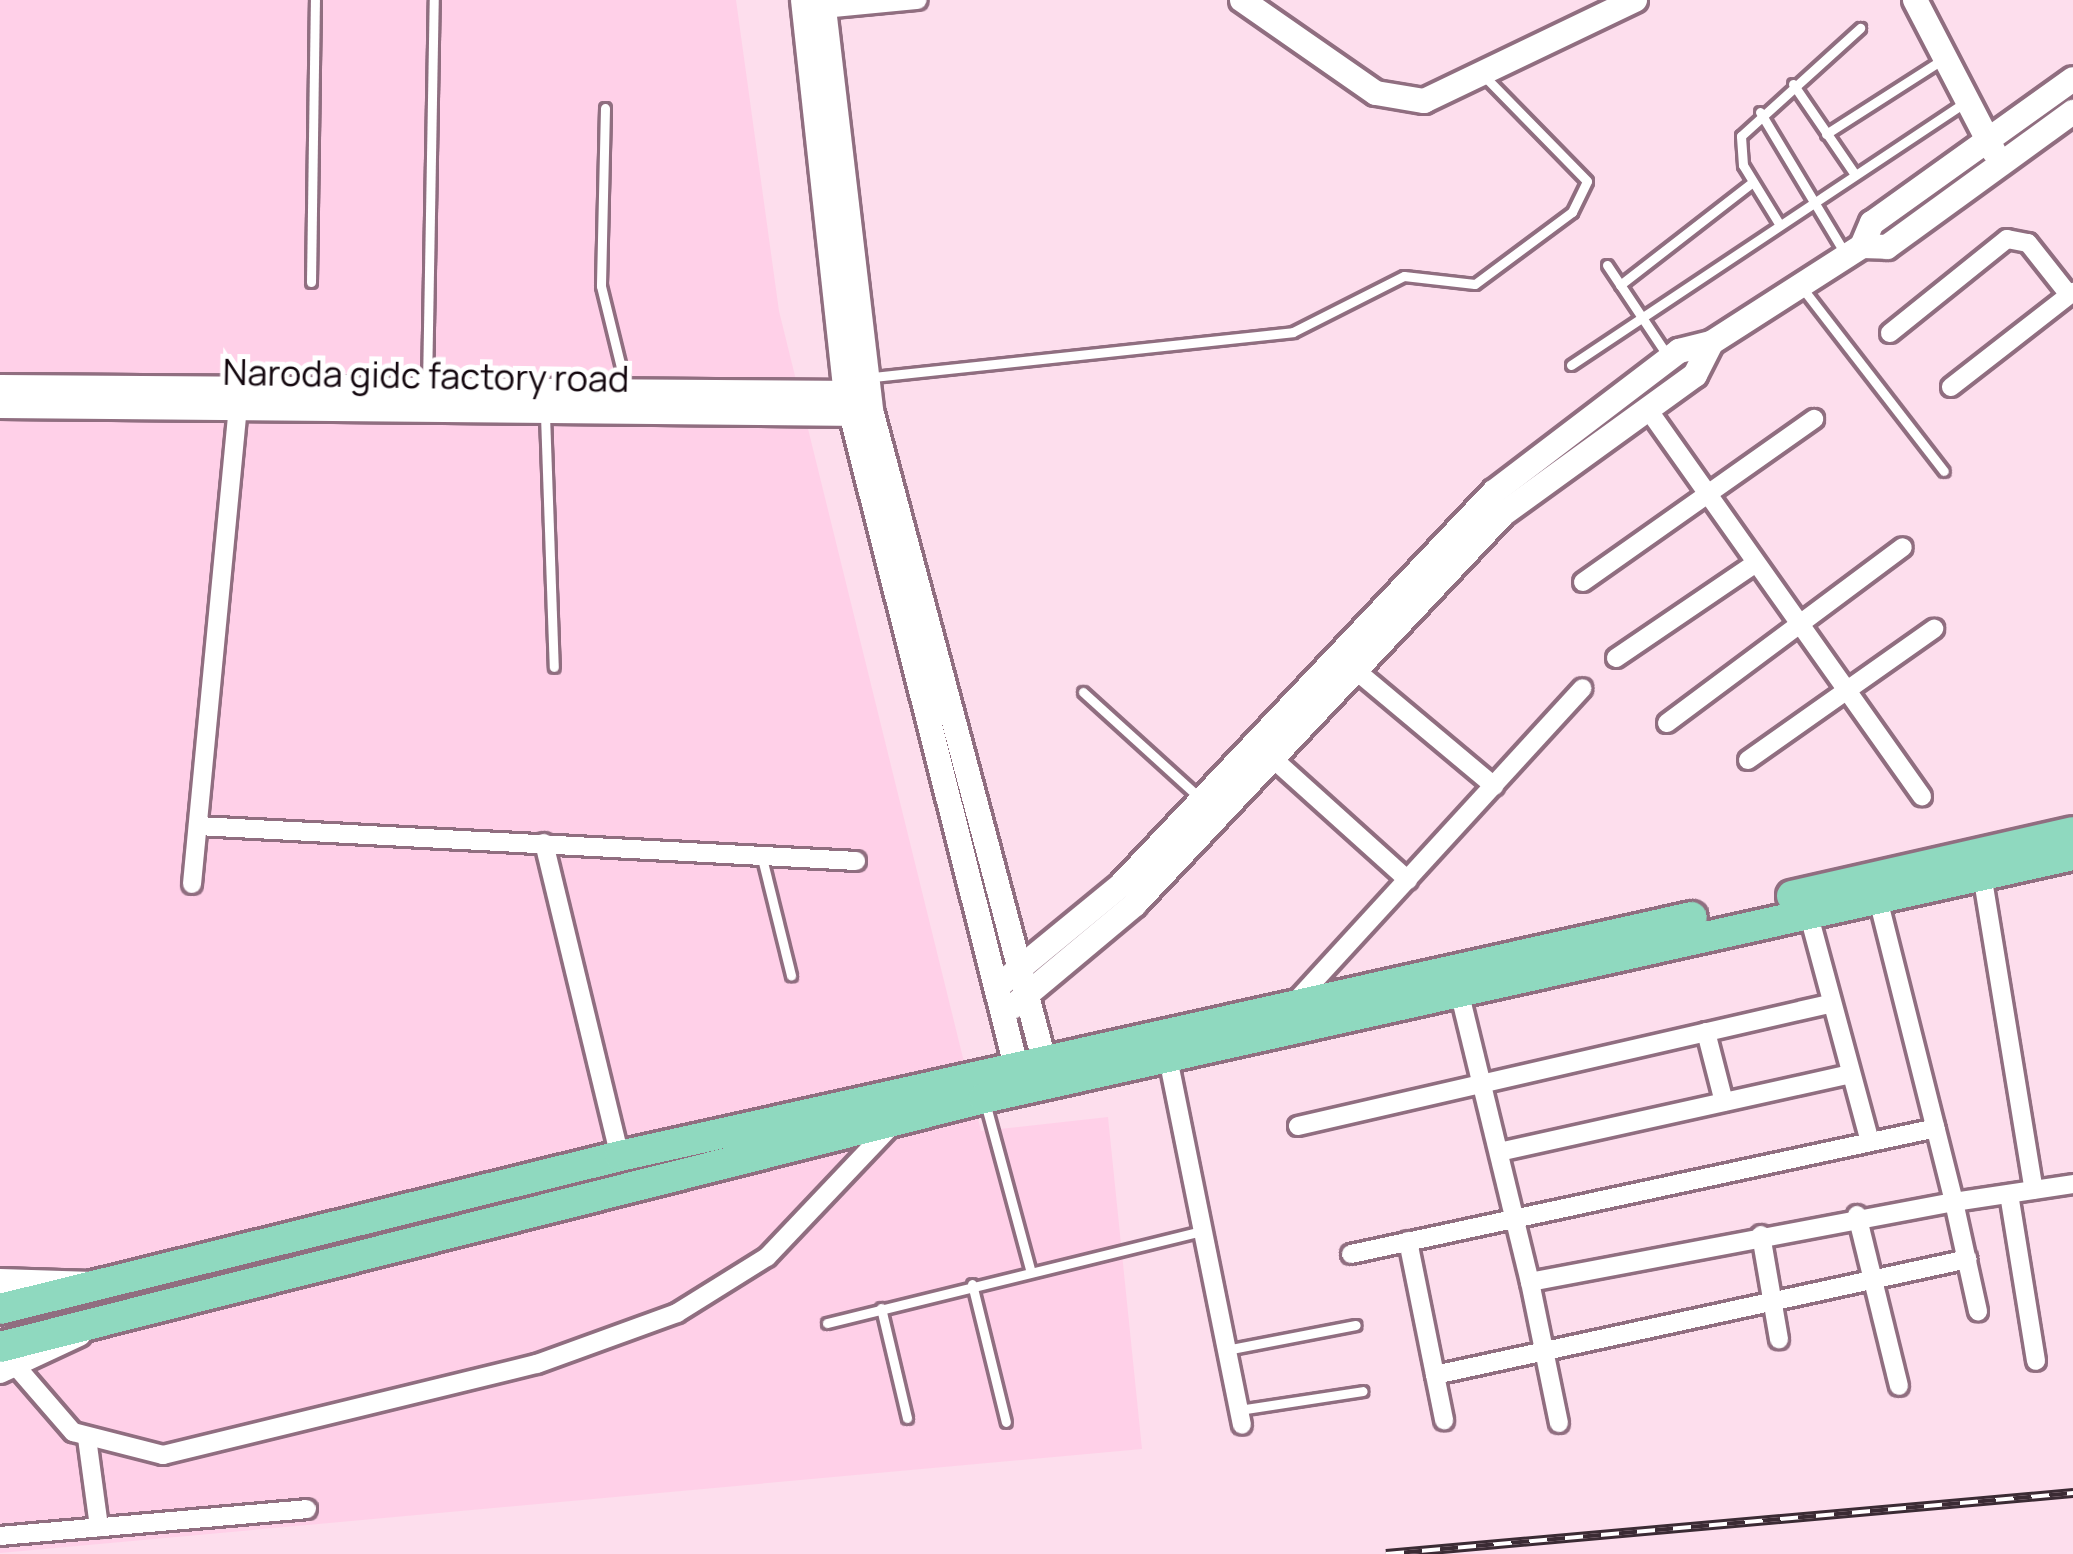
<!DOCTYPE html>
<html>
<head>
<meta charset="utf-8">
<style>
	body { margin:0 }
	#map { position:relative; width:2073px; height:1554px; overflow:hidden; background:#fddeed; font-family:Manrope,sans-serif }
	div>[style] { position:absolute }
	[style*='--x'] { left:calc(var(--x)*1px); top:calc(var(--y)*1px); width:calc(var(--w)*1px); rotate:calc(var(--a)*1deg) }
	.built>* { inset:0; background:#ffd0e8 }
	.roads { filter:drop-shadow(3px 0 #906e80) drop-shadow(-3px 0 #906e80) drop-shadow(0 3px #906e80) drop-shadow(0 -3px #906e80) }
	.service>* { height:9px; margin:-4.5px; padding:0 4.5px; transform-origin:4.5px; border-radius:4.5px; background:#fff }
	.minor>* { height:18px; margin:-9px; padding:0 9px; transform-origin:9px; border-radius:9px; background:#fff }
	.tertiary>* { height:24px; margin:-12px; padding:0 12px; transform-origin:12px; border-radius:12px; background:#fff }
	.primary>* { height:30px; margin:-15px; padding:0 15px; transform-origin:15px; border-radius:15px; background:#8fd9bf }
	.rail>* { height:10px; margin-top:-5px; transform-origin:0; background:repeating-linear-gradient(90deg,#fff 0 18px,#3b2b34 0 36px); box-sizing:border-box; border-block:3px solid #3b2b34 }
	span { translate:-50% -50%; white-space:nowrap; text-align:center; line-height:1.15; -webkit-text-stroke:10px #fff; paint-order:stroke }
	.street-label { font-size:36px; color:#13070e }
</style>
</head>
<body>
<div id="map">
	<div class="built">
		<i style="clip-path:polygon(0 0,736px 0,779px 311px,981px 1131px,1108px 1117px,1142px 1449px,0 1553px)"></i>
	</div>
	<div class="roads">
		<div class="service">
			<i style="--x:1793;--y:84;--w:108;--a:55.6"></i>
			<i style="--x:605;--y:108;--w:178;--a:91.3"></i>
			<i style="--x:601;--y:286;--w:105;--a:76.2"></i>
			<i style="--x:1760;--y:112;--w:167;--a:59"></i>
			<i style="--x:1826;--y:134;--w:141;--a:-32.6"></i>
			<i style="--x:1778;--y:222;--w:67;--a:-121.6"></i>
			<i style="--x:1743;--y:165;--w:29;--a:-94"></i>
			<i style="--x:1741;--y:136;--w:161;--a:-42.2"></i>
			<i style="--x:1607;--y:265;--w:108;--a:56.3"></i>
			<i style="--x:311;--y:282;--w:282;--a:-89.2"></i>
			<i style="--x:1620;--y:285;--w:168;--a:-37.8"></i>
			<i style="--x:1800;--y:285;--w:235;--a:52.3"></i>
			<i style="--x:1571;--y:365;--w:476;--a:-33.7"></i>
			<i style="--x:873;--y:377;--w:422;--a:-6.1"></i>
			<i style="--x:1293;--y:332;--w:124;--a:-26.8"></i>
			<i style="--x:1404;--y:276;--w:71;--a:6.4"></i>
			<i style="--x:1475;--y:284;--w:121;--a:-36.6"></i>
			<i style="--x:1572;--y:212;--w:34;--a:-64"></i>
			<i style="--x:1587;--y:181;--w:144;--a:-134.4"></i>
			<i style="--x:427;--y:386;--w:386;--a:-89"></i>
			<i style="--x:545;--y:415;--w:252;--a:88"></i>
			<i style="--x:1083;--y:692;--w:159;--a:42.2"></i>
			<i style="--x:762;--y:858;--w:121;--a:76.1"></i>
			<i style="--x:986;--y:1106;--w:169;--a:74.9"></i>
			<i style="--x:972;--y:1284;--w:142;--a:76.2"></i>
			<i style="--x:881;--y:1308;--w:113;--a:76.7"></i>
			<i style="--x:827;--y:1323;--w:386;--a:-13.8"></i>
			<i style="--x:1226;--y:1350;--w:132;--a:-10.9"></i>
			<i style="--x:1239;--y:1410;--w:125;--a:-8.7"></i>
		</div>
		<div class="minor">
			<i style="--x:824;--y:9;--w:94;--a:-5.5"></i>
			<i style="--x:1890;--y:333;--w:150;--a:-38.8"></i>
			<i style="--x:2007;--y:239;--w:21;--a:11"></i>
			<i style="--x:2028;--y:243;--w:66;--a:51.7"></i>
			<i style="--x:1951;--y:387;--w:155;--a:-37.9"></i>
			<i style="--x:1647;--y:408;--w:476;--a:54.7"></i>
			<i style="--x:1583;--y:582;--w:283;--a:-35.2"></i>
			<i style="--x:1616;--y:658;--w:166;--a:-34.2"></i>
			<i style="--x:1353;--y:668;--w:184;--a:39.9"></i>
			<i style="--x:1667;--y:723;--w:294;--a:-36.7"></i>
			<i style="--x:1269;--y:755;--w:187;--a:42"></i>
			<i style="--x:1748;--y:760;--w:228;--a:-35.2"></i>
			<i style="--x:198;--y:826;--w:659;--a:3.04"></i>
			<i style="--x:544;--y:843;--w:322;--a:76.4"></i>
			<i style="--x:1982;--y:874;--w:320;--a:80.7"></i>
			<i style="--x:192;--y:884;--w:477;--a:-84.5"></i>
			<i style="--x:1878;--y:899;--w:312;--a:75.9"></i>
			<i style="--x:1954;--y:1202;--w:120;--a:-8.6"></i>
			<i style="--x:1808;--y:912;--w:237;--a:74.9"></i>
			<i style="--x:1460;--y:995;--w:295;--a:76.3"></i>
			<i style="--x:1530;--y:1282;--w:431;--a:-10.7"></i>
			<i style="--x:1954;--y:1202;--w:112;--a:77.6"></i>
			<i style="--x:1294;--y:1003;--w:427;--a:-47.5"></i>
			<i style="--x:1706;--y:1032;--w:72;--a:75.6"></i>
			<i style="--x:1168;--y:1058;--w:374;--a:78.6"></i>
			<i style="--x:1298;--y:1126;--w:545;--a:-12.94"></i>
			<i style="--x:1499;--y:1152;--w:354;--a:-12.5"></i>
			<i style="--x:2009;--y:1194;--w:169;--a:80.8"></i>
			<i style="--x:1857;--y:1215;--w:176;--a:76.2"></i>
			<i style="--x:1761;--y:1235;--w:106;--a:80.2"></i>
			<i style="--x:1408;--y:1241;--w:183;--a:78.6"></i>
			<i style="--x:1351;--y:1254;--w:598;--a:-12.15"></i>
			<i style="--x:1530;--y:1282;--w:144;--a:78.4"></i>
			<i style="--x:15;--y:1365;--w:89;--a:49.1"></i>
			<i style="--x:73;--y:1432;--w:93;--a:14.3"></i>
			<i style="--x:163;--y:1455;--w:385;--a:-13.7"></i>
			<i style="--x:537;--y:1364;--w:149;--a:-20"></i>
			<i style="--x:677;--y:1313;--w:106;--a:-31.9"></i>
			<i style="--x:767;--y:1257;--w:185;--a:-46.5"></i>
			<i style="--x:1435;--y:1375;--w:545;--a:-12.28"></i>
			<i style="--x:87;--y:1438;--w:90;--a:82.3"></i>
			<i style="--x:0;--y:1536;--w:308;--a:-5"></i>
		</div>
		<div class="tertiary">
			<i style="--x:803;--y:0;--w:395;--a:83.8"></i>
			<i style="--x:846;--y:393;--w:711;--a:75.83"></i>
			<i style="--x:823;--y:0;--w:417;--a:83.3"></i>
			<i style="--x:872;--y:414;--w:684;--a:75.09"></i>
			<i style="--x:1242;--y:0;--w:163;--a:34.8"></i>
			<i style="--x:1376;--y:93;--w:49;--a:9.5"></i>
			<i style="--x:1424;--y:101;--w:234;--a:-25.6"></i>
			<i style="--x:1915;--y:0;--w:171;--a:62.5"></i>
			<i style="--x:1862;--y:246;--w:25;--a:-67"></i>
			<i style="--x:1872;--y:223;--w:247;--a:-35.6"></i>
			<i style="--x:0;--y:387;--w:862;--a:0.4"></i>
			<i style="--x:0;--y:406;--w:864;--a:0.53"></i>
			<i style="--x:997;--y:987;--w:161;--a:-39.4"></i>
			<i style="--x:1121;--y:885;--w:542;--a:-46.5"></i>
			<i style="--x:1494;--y:492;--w:233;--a:-37.3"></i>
			<i style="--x:1679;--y:351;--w:33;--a:-14"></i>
			<i style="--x:1711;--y:343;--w:179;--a:-32.7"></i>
			<i style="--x:1862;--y:246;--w:25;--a:2"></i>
			<i style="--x:1887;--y:247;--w:230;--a:-36"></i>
			<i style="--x:1012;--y:1007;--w:160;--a:-39.9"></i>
			<i style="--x:1135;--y:904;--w:536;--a:-46.66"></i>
			<i style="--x:1503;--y:514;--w:237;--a:-35.9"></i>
			<i style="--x:1695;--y:375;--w:36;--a:-63"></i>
			<i style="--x:0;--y:1281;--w:93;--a:1.8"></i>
			<i style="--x:0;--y:1371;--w:87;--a:-25.1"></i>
		</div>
		<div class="primary">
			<i style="--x:1792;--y:896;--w:288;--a:-12.8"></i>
			<i style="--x:0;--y:1309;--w:639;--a:-13.86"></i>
			<i style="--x:620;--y:1156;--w:1098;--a:-12.57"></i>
			<i style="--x:0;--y:1347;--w:1015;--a:-14.2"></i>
			<i style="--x:984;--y:1098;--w:1116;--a:-12.58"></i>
		</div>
	</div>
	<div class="rail">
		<i style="--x:1386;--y:1554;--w:690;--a:-5.07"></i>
	</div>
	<div class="street-label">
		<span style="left:426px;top:375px;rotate:1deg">Naroda gidc factory road</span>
	</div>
</div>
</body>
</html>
